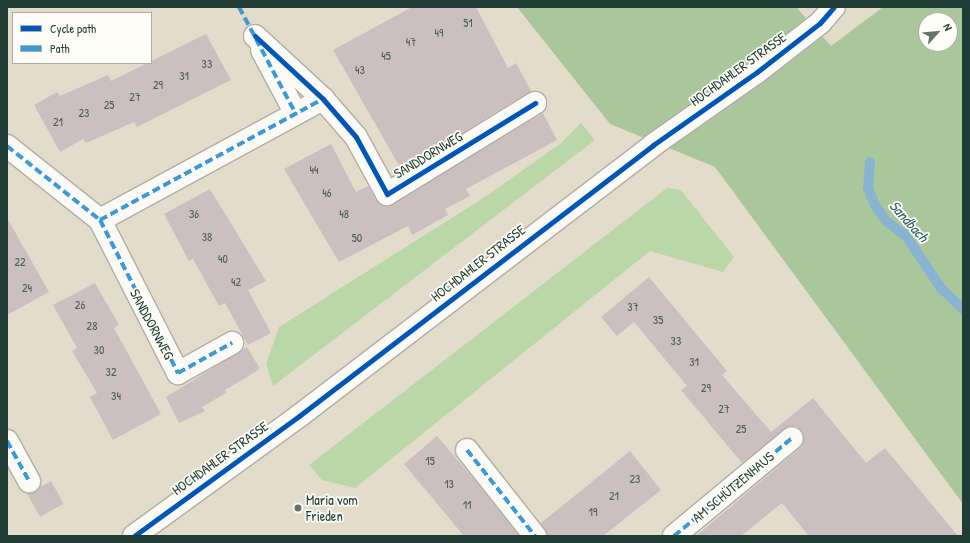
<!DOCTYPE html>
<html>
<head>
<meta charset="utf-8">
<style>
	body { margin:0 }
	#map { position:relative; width:970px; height:543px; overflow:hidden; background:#e4dcca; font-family:"Patrick Hand",sans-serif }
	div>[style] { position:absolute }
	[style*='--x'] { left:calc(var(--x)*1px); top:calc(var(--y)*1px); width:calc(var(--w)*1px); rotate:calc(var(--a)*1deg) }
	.green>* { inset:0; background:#bad8a7 }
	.forest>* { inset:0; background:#aac79c }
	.stream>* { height:10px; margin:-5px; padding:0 5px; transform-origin:5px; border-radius:5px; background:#88b4d1 }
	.building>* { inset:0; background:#ccbfc0; transform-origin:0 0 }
	.roads { filter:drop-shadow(1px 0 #b0aea2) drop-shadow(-1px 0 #b0aea2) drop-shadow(0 1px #b0aea2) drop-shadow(0 -1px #b0aea2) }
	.minor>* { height:22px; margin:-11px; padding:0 11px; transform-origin:11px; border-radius:11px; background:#fbfaf7 }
	.tertiary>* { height:22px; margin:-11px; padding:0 11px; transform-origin:11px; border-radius:11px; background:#fbfaf7 }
	.quiet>* { height:4px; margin-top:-2px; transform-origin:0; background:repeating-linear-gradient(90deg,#3a99d8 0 8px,transparent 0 12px) }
	.cycleway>* { height:5px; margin:-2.5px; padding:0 2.5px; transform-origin:2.5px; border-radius:2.5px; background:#0057b8 }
	.dots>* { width:11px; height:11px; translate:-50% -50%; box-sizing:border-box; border:2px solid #fdfcf7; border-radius:50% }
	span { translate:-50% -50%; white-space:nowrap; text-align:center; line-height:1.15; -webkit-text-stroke:3.5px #fdfcf7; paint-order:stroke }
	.number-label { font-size:12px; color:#4a5e57 }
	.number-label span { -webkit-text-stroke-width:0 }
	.street-label { font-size:14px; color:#1f3d34 }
	.poi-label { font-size:14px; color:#1f3d34 }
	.left { translate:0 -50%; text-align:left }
	.water-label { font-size:15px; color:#36616c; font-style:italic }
	.frame { position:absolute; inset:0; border:8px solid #1f3d34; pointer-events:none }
	.legend { position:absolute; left:12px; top:12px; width:140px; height:52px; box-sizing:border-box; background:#fdfcf7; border:1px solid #a4b0a9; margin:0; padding:5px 7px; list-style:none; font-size:12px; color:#1f3d34 }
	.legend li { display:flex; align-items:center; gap:8px; height:20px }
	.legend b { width:20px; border:1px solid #a4b0a9 }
	.north { position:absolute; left:918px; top:12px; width:40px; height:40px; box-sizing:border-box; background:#fdfcf7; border:1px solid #a4b0a9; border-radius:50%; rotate:63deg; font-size:11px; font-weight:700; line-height:16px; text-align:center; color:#1f3d34 }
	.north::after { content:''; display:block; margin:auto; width:14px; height:18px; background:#647568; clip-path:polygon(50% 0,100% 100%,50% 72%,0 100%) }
</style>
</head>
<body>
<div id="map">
	<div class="green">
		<i style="clip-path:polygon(581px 123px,595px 140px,273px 386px,266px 364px,279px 327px,488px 195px,561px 143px)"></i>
		<i style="clip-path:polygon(667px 188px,681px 190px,734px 257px,723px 272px,650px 251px,355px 488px,322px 480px,309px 465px)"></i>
	</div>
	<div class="forest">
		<i style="clip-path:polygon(evenodd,517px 7px,796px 7px,831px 46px,883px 7px,963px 7px,963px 504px,715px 167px,610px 124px,517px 7px,926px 20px,950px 20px,950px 44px,926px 44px,926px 20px)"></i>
	</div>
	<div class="stream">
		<i style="--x:870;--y:162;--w:26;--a:94"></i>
		<i style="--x:868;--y:188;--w:18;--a:68"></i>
		<i style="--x:875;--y:205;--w:19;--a:55"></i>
		<i style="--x:886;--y:221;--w:25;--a:37"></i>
		<i style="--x:906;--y:236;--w:63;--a:56.1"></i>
		<i style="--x:941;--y:288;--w:30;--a:44"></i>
	</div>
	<div class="building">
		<i style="clip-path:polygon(412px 7px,476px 7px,508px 68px,516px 63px,531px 91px,392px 176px,401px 169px,333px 50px)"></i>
		<i style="clip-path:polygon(206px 34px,231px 80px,137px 127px,134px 122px,86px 143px,83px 139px,60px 152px,34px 105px,57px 92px,60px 96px,108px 75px,111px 81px)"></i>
		<i style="clip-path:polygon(543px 113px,557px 140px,466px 189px,470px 196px,445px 209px,448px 215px,412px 235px,408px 226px,339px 262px,284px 169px,331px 144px,356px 192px,368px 186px,376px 200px,388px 206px)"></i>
		<i style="clip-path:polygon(210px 189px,266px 281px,248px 290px,271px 333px,248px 345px,225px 303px,219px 306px,193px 259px,189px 261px,164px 214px)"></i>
		<i style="clip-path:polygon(7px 218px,49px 292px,7px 315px)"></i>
		<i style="clip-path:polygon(649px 277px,727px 371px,722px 375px,771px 432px,813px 398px,866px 463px,885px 448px,958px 536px,809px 536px,782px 503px,741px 536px,696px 536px,800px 448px,804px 436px,797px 426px,790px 426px,742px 463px,681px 390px,687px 386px,634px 322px,617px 336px,601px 317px)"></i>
		<i style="clip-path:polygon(95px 283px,119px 325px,114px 328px,161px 414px,113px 440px,90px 397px,97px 393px,72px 351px,77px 348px,53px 305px)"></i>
		<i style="clip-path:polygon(247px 347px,260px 369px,225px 390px,226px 393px,202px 407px,205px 411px,179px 423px,166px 397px)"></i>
		<i style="clip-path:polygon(437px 436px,478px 484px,519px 536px,464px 536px,404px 464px)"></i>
		<i style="clip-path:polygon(630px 451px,661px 490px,603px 536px,547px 536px,541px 523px)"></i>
		<i style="left:51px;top:481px;width:26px;height:27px;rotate:61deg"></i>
	</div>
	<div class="roads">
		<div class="minor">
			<i style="--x:255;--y:36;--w:93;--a:42.8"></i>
			<i style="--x:323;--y:99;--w:50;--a:49"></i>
			<i style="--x:356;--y:137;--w:65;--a:61.5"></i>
			<i style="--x:387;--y:194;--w:174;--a:-31.6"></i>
			<i style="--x:262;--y:50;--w:72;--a:62"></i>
			<i style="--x:7;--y:146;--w:119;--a:38.5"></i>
			<i style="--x:100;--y:220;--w:172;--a:63"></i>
			<i style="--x:178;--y:373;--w:62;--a:-29.1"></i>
			<i style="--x:100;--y:220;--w:254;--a:-28.5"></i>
			<i style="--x:7;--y:441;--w:46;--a:61.2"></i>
			<i style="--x:467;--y:450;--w:110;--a:51.7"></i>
			<i style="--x:674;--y:536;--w:153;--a:-39.7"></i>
		</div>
		<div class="tertiary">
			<i style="--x:134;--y:536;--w:204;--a:-36"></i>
			<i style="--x:299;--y:416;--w:446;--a:-37.4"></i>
			<i style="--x:653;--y:145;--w:127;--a:-35.1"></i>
			<i style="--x:757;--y:72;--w:80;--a:-37.9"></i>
			<i style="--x:820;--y:23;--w:21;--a:-49"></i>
		</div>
	</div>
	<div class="quiet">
		<i style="--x:239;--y:7;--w:121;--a:62"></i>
		<i style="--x:7;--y:146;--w:119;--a:38.5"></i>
		<i style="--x:100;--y:220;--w:172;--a:63"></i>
		<i style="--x:178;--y:373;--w:62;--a:-29.1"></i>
		<i style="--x:100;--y:220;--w:254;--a:-28.5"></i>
		<i style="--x:7;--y:441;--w:46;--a:61.2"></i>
		<i style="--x:467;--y:450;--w:110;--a:51.7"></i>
		<i style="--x:674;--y:536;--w:153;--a:-39.7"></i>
	</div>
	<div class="cycleway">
		<i style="--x:255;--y:36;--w:93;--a:42.8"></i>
		<i style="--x:323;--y:99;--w:50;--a:49"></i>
		<i style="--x:356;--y:137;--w:65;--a:61.5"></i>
		<i style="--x:387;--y:194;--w:174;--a:-31.6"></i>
		<i style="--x:134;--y:536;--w:204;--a:-36"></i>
		<i style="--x:299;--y:416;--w:446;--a:-37.4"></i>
		<i style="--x:653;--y:145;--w:127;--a:-35.1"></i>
		<i style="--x:757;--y:72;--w:80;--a:-37.9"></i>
		<i style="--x:820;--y:23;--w:21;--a:-49"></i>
	</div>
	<div class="dots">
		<i style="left:298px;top:508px;background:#647568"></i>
	</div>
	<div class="number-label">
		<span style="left:468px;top:23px">51</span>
		<span style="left:439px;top:33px">49</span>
		<span style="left:411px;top:42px">47</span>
		<span style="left:386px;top:56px">45</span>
		<span style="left:207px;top:64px">33</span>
		<span style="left:360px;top:70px">43</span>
		<span style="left:184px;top:76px">31</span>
		<span style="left:158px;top:85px">29</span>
		<span style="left:135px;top:97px">27</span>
		<span style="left:109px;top:105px">25</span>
		<span style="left:84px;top:113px">23</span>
		<span style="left:58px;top:122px">21</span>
		<span style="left:314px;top:170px">44</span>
		<span style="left:327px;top:193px">46</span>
		<span style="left:194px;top:214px">36</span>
		<span style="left:344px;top:214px">48</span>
		<span style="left:207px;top:237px">38</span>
		<span style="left:357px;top:238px">50</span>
		<span style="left:223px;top:259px">40</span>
		<span style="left:20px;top:262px">22</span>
		<span style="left:236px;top:282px">42</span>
		<span style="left:27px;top:288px">24</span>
		<span style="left:80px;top:305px">26</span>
		<span style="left:633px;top:307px">37</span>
		<span style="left:658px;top:320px">35</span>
		<span style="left:92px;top:326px">28</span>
		<span style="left:676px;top:341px">33</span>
		<span style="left:99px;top:350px">30</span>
		<span style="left:694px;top:362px">31</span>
		<span style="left:111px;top:372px">32</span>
		<span style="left:706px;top:388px">29</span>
		<span style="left:116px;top:396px">34</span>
		<span style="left:724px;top:409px">27</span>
		<span style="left:741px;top:429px">25</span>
		<span style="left:430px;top:461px">15</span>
		<span style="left:635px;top:479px">23</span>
		<span style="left:449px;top:484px">13</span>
		<span style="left:614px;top:496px">21</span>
		<span style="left:467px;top:505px">11</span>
		<span style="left:593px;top:512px">19</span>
	</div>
	<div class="street-label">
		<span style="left:738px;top:69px;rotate:-36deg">HOCHDAHLER STRASSE</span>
		<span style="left:428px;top:155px;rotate:-31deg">SANDDORNWEG</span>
		<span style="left:478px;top:263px;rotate:-38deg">HOCHDAHLER STRASSE</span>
		<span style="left:152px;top:324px;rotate:62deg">SANDDORNWEG</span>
		<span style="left:220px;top:458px;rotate:-36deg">HOCHDAHLER STRASSE</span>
		<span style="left:733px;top:487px;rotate:-40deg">AM SCHÜTZENHAUS</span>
	</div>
	<div class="poi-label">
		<span class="left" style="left:306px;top:508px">Maria vom<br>Frieden</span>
	</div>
	<div class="water-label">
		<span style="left:909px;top:221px;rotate:48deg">Sandbach</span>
	</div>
	<div class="frame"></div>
	<ul class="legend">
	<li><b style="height:5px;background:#0057b8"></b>Cycle path</li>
	<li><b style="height:5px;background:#3a99d8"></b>Path</li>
	</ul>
	<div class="north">N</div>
</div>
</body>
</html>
